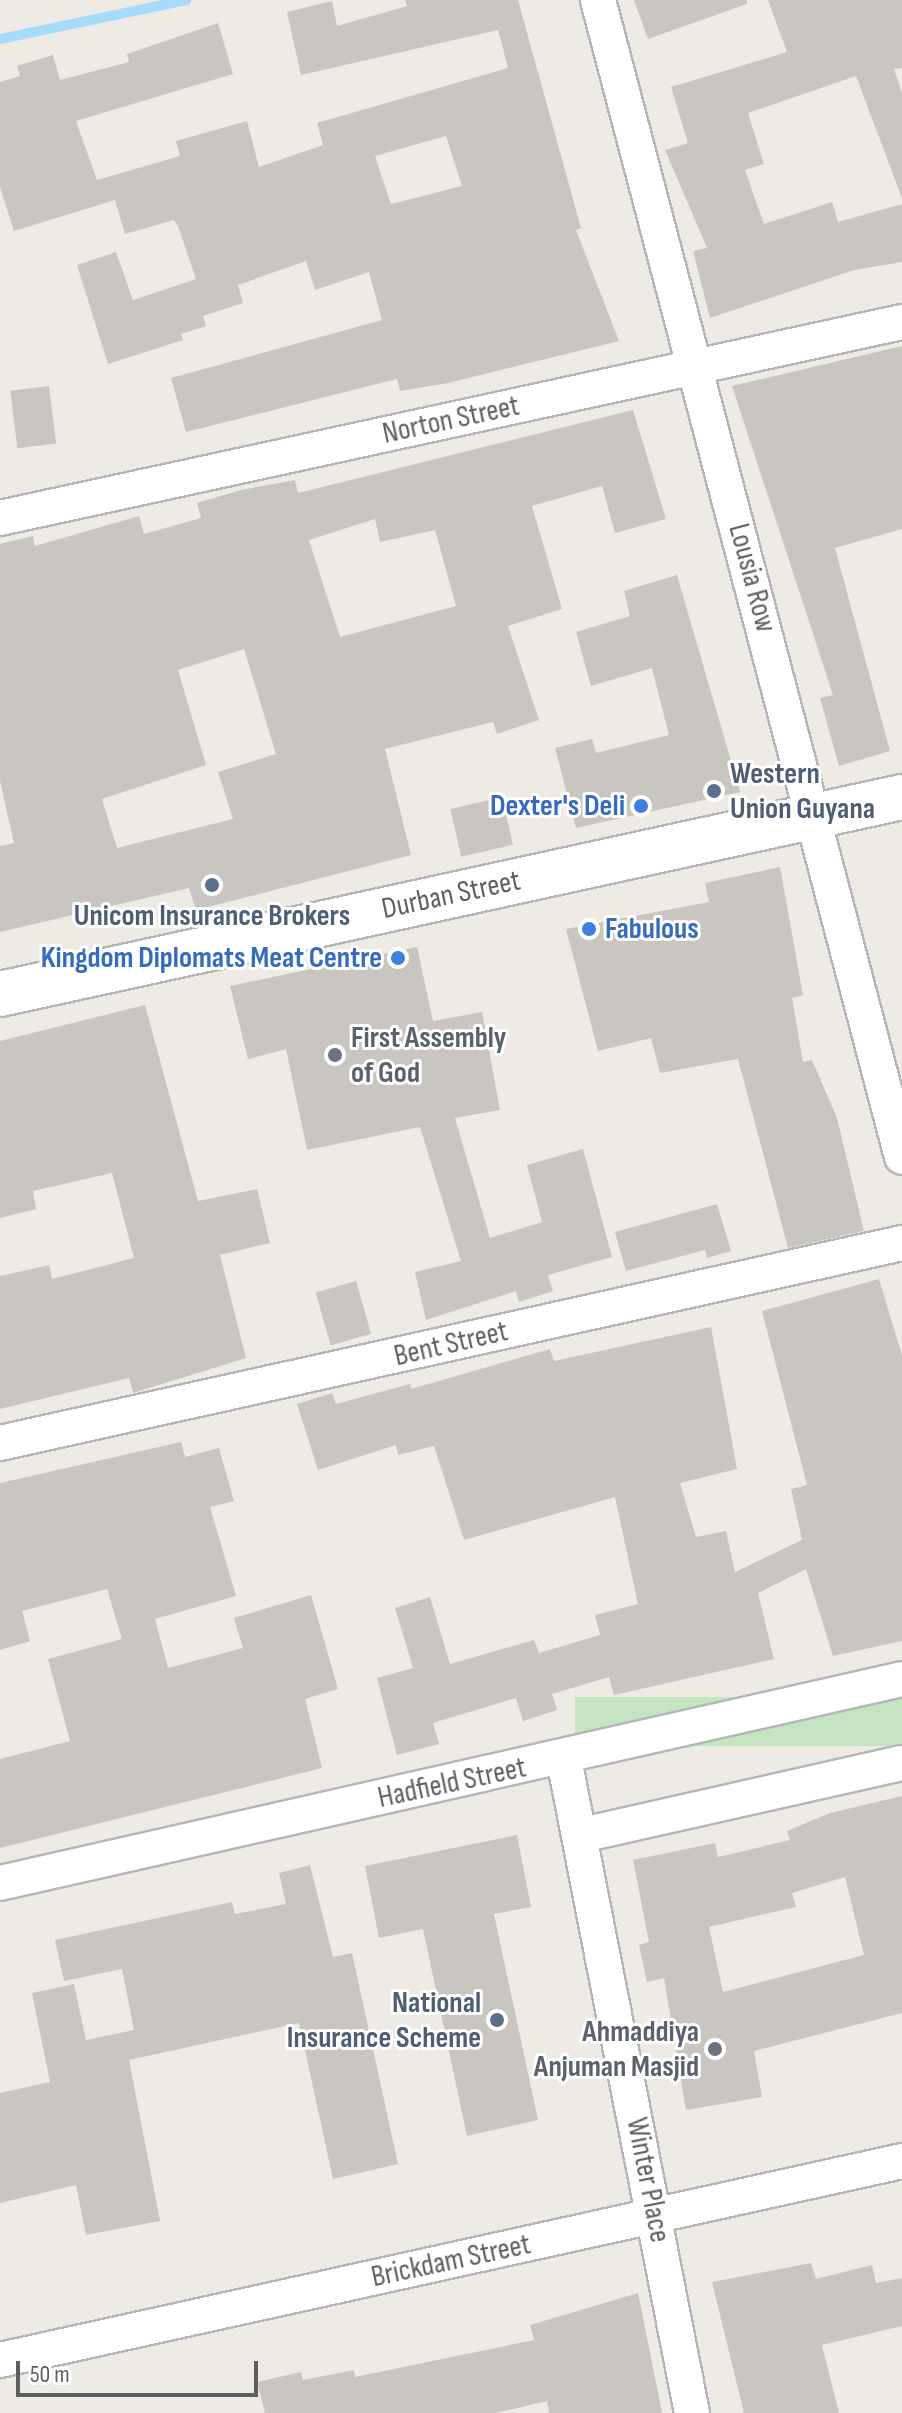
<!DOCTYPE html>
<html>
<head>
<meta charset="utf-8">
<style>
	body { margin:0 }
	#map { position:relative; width:902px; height:2413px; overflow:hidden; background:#eeebe4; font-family:"Sofia Sans Condensed",sans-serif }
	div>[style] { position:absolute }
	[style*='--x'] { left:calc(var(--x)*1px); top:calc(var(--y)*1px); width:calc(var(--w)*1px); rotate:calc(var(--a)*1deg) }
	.green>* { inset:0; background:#c4e4c2; transform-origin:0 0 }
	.stream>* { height:10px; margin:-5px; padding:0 5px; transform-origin:5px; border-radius:5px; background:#a7dbfa }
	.building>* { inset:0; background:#c9c6c1; transform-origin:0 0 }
	.roads { filter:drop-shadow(2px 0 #b4b7ba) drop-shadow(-2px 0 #b4b7ba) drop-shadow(0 2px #b4b7ba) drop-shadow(0 -2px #b4b7ba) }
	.street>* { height:34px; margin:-17px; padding:0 17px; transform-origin:17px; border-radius:17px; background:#fff }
	.secondary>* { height:44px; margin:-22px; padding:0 22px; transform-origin:22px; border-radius:22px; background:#fff }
	.dots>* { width:22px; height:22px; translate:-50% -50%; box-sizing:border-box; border:4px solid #fff; border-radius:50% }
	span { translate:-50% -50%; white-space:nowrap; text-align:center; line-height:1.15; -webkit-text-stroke:6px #fff; paint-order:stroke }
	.street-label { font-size:30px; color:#5c6064 }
	.service-label { font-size:30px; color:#4e5e75; font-weight:700 }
	.left { translate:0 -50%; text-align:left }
	.right { translate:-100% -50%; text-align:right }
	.shop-label { font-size:30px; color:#366cbe; font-weight:700 }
	.worship-label { font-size:30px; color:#5b616d; font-weight:700 }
	.scale { position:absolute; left:16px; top:2361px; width:242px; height:36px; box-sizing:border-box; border:4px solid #5c6064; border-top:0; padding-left:10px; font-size:24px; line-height:28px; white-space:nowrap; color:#5c6064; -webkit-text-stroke:6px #fff; paint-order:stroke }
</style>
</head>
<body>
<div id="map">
	<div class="green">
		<i style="left:902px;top:1697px;width:49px;height:327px;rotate:90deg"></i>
	</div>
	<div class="stream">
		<i style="--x:0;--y:39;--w:190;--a:-11.8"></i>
	</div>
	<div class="building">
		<i style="clip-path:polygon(evenodd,405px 0,518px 0,581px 228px,576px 230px,619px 341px,448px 383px,400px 391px,397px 379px,186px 432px,171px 378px,382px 320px,369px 272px,315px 290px,306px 261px,238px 285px,243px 303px,203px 316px,206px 326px,181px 334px,183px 340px,108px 364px,77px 265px,116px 252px,133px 300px,196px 279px,178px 226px,174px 220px,125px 234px,115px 200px,14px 231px,0 187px,0 82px,20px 76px,17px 66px,53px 55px,60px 80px,129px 62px,127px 54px,218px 23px,233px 74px,76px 121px,97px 180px,180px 156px,176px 141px,247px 121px,259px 167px,323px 145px,317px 123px,508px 68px,498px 30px,301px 75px,287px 12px,332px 1px,337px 26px,407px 6px,405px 0,446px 136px,462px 186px,391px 204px,375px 156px,446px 136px)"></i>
		<i style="clip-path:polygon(634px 0,747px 0,747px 4px,648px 39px)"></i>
		<i style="clip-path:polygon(768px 0,902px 0,902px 68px,894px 69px,902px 93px,902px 198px,856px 76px,748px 113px,764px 164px,745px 170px,764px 224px,832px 202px,838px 222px,902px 204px,902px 262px,854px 270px,710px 318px,693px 251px,707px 248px,665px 150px,688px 143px,671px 87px,787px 52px)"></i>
		<i style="clip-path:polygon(902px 346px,902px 529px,835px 548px,890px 751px,839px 766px,820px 698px,833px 695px,732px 386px)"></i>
		<i style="left:49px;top:386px;width:58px;height:39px;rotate:83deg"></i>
		<i style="clip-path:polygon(evenodd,633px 410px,666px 519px,615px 533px,602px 486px,532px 506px,562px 609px,508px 626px,539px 720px,497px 734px,493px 722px,385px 749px,411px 855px,196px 910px,189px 888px,0 932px,0 846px,14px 843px,0 781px,0 544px,33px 536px,35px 546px,139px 516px,144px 534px,201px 518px,197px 503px,241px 490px,295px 480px,298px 493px,633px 410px,375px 519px,380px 542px,435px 530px,456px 606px,340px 637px,309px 540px,375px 519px,633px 410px,244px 649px,276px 754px,218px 772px,233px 819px,117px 848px,102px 799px,206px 765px,178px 670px,244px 649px)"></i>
		<i style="clip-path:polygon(677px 575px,740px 792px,576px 828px,555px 748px,592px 739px,596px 753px,669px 735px,652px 668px,591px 686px,576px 632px,630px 616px,624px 591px)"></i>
		<i style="left:502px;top:797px;width:49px;height:53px;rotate:77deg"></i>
		<i style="clip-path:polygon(780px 867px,803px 995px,792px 998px,803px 1062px,812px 1060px,837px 1118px,864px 1231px,788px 1248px,738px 1059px,660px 1073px,651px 1038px,598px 1051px,566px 929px,709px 902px,705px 883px)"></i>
		<i style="clip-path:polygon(417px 947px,433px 1021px,482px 1012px,500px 1110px,455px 1118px,490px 1238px,542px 1222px,527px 1165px,583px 1149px,612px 1257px,548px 1275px,553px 1291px,519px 1302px,516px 1291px,426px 1320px,415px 1272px,461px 1261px,420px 1127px,307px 1150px,286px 1049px,248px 1059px,230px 986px)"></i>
		<i style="clip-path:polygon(145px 1005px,198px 1201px,257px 1189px,270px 1243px,220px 1255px,246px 1358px,133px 1393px,129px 1378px,0 1409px,0 1276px,49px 1265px,52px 1279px,134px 1258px,112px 1173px,33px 1191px,36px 1209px,0 1218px,0 1041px)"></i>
		<i style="clip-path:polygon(717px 1204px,731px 1251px,707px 1258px,705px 1250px,626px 1271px,615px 1232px)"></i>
		<i style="clip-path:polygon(879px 1279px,902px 1355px,902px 1641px,833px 1656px,806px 1569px,758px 1593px,774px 1659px,614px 1695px,609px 1677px,552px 1694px,557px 1710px,523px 1721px,516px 1698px,433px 1723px,439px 1744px,397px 1755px,377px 1678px,413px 1668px,395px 1608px,430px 1597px,450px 1664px,534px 1640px,539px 1653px,600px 1635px,595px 1615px,638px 1604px,615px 1497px,464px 1540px,434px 1446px,398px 1455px,396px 1445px,318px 1470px,297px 1404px,332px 1393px,336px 1404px,410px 1384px,411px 1389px,550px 1349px,554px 1361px,711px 1327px,737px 1469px,680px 1483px,696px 1537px,726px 1531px,735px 1572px,802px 1540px,791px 1489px,807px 1485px,762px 1311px)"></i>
		<i style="left:356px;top:1281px;width:55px;height:42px;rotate:74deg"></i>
		<i style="clip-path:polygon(181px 1442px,185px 1457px,219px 1448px,234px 1501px,210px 1507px,236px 1596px,155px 1619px,168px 1668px,243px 1648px,234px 1618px,311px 1595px,338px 1689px,305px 1699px,322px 1768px,0 1848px,0 1759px,70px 1741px,48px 1659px,122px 1639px,107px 1589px,22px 1611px,30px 1641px,0 1650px,0 1483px)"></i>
		<i style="clip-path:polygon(evenodd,902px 1796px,902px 2013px,754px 2051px,762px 2097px,686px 2110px,664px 1978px,647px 1982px,639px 1945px,649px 1942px,633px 1860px,715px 1843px,718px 1857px,790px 1840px,787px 1831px,830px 1813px,902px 1796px,845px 1877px,864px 1955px,723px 1992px,709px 1927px,796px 1907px,792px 1893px,845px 1877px)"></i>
		<i style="clip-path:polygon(517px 1835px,531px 1907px,494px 1914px,538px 2120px,467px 2136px,423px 1929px,379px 1938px,365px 1866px)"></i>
		<i style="clip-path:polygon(310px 1865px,333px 1957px,352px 1953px,398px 2164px,333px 2179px,299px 2023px,129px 2060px,160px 2221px,86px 2235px,76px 2185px,0 2203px,0 2093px,50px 2082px,32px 1993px,74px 1984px,86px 2040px,134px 2030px,122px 1969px,64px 1981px,55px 1940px,232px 1902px,235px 1914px,286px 1904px,279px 1873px)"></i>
		<i style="clip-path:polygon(811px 2263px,816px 2279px,872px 2265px,876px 2283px,902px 2278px,902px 2326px,822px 2345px,839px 2413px,744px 2413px,712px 2282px)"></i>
		<i style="clip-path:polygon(638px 2293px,662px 2413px,549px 2413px,547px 2401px,496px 2413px,265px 2413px,257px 2382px,301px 2372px,303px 2380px,354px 2370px,355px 2377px,534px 2340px,530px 2325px)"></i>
	</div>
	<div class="roads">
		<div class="street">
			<i style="--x:598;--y:0;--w:1196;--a:75.28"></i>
			<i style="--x:0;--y:518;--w:923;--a:-12.26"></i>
			<i style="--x:0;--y:1443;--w:924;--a:-12.5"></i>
			<i style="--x:564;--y:1759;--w:666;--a:78.93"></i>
			<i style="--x:582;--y:1835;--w:328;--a:-12.7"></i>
			<i style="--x:0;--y:1883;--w:925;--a:-12.74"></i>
			<i style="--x:0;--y:2360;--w:924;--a:-12.44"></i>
		</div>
		<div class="secondary">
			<i style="--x:0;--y:994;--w:923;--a:-12.32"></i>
		</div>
	</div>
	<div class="dots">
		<i style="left:714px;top:791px;background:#5c6f8a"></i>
		<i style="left:641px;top:806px;background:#3f7fe0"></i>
		<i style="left:212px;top:885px;background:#5c6f8a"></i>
		<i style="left:589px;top:929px;background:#3f7fe0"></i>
		<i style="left:398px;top:958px;background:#3f7fe0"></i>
		<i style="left:335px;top:1055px;background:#6b7280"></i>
		<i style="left:497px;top:2020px;background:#5c6f8a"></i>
		<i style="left:715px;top:2049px;background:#6b7280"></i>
	</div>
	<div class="street-label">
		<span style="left:451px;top:420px;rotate:-12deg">Norton Street</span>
		<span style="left:752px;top:578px;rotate:75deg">Lousia Row</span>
		<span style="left:451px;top:895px;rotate:-12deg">Durban Street</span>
		<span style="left:451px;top:1344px;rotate:-13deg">Bent Street</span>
		<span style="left:452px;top:1783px;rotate:-12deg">Hadfield Street</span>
		<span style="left:648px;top:2180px;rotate:79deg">Winter Place</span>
		<span style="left:451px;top:2261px;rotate:-12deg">Brickdam Street</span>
	</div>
	<div class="service-label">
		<span class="left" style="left:730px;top:791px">Western<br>Union Guyana</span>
		<span style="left:212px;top:916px">Unicom Insurance Brokers</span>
		<span class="right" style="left:481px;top:2020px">National<br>Insurance Scheme</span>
	</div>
	<div class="shop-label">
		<span class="right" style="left:625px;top:806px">Dexter's Deli</span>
		<span class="left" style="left:605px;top:929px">Fabulous</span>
		<span class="right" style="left:382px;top:958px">Kingdom Diplomats Meat Centre</span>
	</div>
	<div class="worship-label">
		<span class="left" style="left:351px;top:1055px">First Assembly<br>of God</span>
		<span class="right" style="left:699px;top:2049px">Ahmaddiya<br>Anjuman Masjid</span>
	</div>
	<div class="scale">50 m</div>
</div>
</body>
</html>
